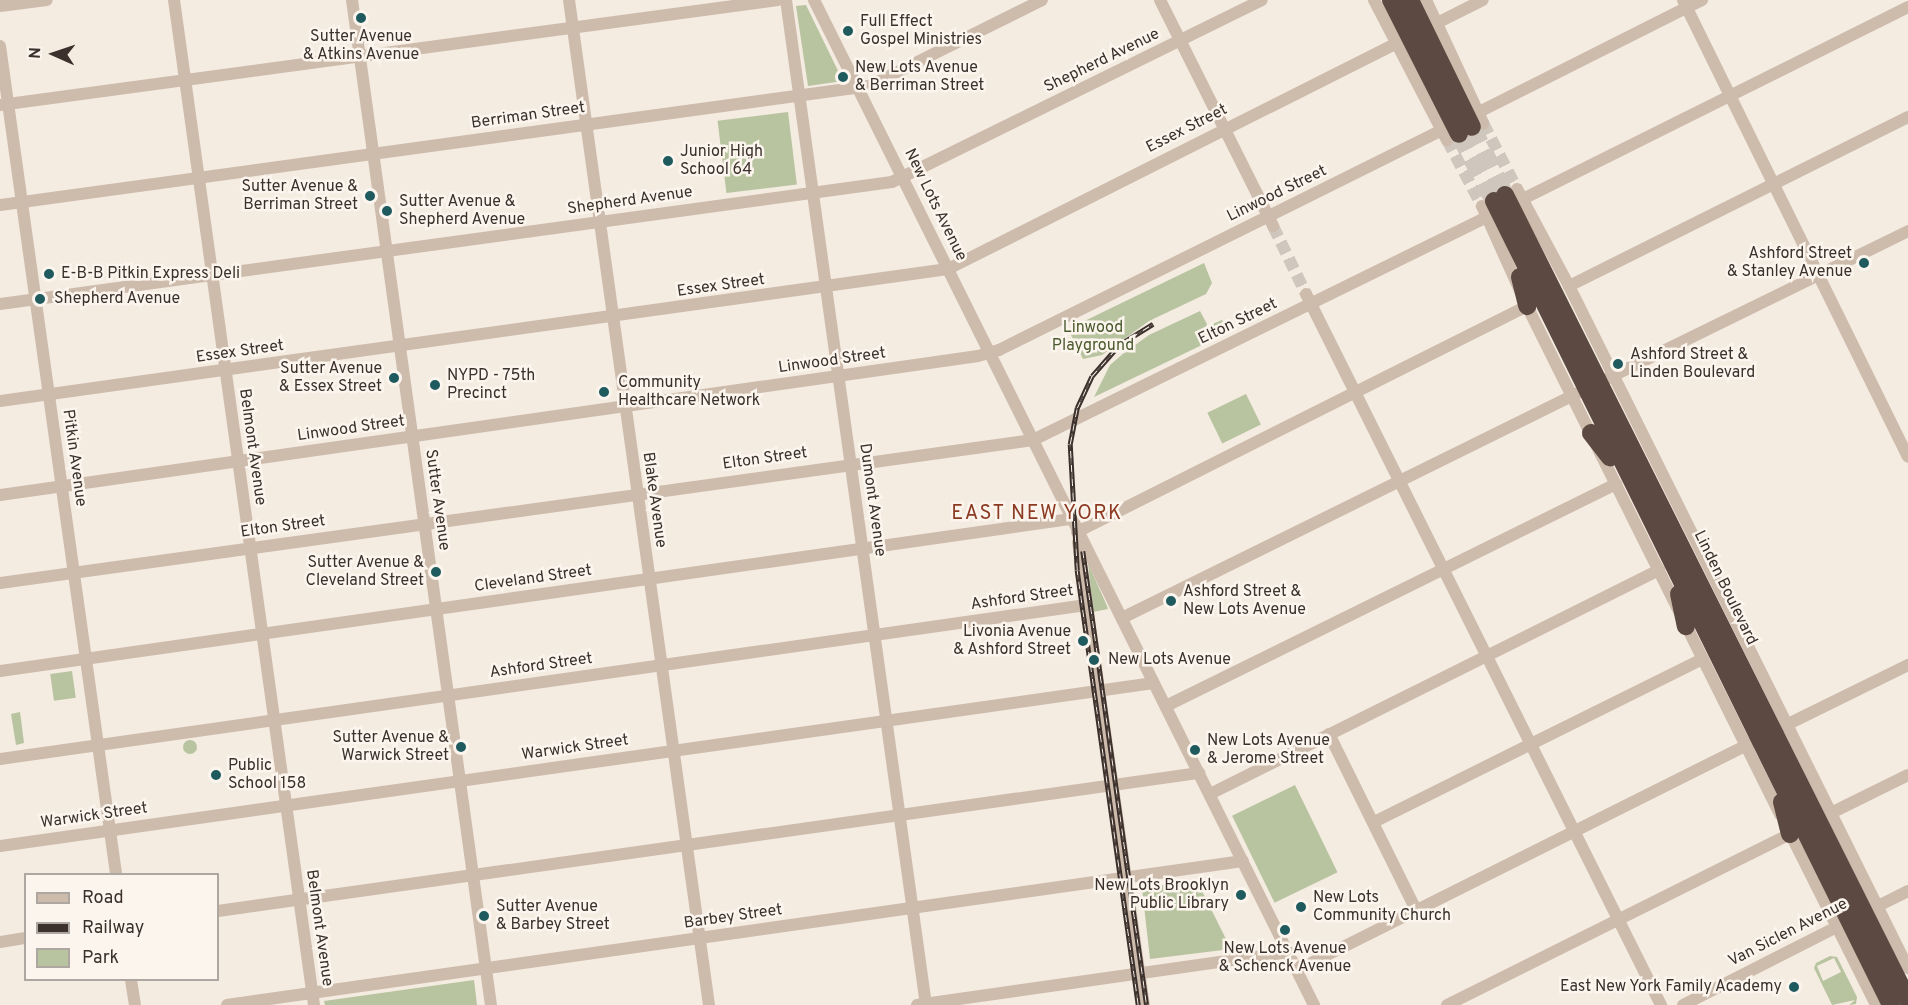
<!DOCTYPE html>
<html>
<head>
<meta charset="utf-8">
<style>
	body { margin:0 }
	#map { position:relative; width:1908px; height:1005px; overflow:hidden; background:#f4ebe1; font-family:Overpass,sans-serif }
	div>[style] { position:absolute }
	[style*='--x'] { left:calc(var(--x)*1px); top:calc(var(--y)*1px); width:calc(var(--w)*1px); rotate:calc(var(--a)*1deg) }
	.green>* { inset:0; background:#b8c4a0; transform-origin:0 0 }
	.round { border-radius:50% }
	.minor-tunnel>* { height:12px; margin-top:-6px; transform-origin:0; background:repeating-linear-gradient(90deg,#cfc6bd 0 12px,transparent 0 18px) }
	.highway-tunnel>* { height:18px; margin-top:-9px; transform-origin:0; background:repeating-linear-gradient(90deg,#cfc6bd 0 18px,transparent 0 27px) }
	.minor>* { height:12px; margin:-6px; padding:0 6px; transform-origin:6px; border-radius:6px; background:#cdbbac }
	.highway>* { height:18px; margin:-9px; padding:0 9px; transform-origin:9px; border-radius:9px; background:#5c4a42 }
	.rail>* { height:4.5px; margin-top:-2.25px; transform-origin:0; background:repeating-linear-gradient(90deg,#fbf5ee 0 7px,#3b302b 0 14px); box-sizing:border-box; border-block:2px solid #3b302b }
	.dots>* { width:16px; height:16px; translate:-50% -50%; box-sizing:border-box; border:3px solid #fbf5ee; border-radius:50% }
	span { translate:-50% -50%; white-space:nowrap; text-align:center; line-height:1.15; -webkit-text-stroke:5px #fbf5ee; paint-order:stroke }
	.poi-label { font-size:16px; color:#3b302b }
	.left { translate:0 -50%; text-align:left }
	.right { translate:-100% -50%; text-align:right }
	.street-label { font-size:16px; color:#3b302b }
	.park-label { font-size:16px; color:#4a5a2e }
	.quarter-label { font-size:20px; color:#8c3b22; letter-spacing:1.5px }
	.legend { position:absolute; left:24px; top:873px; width:195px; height:108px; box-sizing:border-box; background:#fbf5ee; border:2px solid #aea6a0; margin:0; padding:8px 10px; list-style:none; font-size:18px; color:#3b302b }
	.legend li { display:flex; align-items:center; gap:12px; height:30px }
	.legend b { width:30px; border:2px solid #aea6a0 }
	.north { position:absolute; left:24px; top:24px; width:60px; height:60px; -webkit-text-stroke:4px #fbf5ee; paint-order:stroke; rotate:273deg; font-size:16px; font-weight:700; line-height:24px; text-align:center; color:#3b302b }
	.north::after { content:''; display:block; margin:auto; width:21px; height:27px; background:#3b302b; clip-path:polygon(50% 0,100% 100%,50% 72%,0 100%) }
</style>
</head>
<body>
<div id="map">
	<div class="green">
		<i style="clip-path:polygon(806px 5px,843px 81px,808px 86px,796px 6px)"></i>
		<i style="left:788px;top:112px;width:73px;height:71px;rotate:83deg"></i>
		<i style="clip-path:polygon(1204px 263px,1212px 283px,1206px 294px,1149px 321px,1102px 355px,1083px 359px,1068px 329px)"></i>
		<i style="clip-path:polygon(1200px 311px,1208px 326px,1222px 320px,1229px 332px,1094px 397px,1110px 365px,1124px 353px,1149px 335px)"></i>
		<i style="left:1246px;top:394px;width:34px;height:43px;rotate:64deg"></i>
		<i style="clip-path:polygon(1088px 563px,1107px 606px,1108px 609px,1093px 612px)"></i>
		<i style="left:72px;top:671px;width:27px;height:22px;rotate:82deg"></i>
		<i style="clip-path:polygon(20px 712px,24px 743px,16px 745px,11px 714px)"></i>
		<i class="round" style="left:183px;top:740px;width:14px;height:14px"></i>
		<i style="left:1295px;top:785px;width:97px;height:70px;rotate:64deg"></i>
		<i style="clip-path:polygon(1197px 881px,1231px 949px,1150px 959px,1142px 888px)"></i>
		<i style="clip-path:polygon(evenodd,1830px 956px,1837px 957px,1857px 997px,1856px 1004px,1849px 1005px,1855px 1000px,1832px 1005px,1814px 968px,1816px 963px,1830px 956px,1834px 958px,1841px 972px,1823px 981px,1817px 966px,1834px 958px)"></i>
		<i style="clip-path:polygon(474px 980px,477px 1005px,325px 1005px,324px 1001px)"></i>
	</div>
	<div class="minor-tunnel">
		<i style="--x:1483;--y:123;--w:74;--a:62.7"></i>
		<i style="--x:1447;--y:140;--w:75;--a:62.1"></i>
		<i style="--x:1273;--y:226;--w:76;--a:64.1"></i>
	</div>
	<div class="highway-tunnel">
		<i style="--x:1472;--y:127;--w:76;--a:64.1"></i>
		<i style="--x:1459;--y:134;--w:76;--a:62.4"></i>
	</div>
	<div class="minor">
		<i style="--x:174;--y:0;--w:1015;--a:82.07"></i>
		<i style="--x:352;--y:0;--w:1015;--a:82.13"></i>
		<i style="--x:569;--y:0;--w:1015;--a:82.07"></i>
		<i style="--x:786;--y:0;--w:1015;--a:82.07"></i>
		<i style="--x:814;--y:0;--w:1123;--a:63.55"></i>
		<i style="--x:1160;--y:0;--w:253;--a:63.4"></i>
		<i style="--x:1374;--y:0;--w:158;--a:62.5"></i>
		<i style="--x:1426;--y:0;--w:136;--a:65.1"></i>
		<i style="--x:1683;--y:0;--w:509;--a:63.79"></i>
		<i style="--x:0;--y:6;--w:47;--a:-7.3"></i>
		<i style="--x:1437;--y:23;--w:51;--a:-26.6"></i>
		<i style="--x:0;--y:46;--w:836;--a:82.02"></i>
		<i style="--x:0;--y:105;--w:785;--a:-7.69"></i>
		<i style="--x:1477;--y:113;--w:252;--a:-26.7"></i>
		<i style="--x:1517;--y:189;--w:110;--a:61.8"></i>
		<i style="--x:1569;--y:286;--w:762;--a:63.57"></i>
		<i style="--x:1523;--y:199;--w:430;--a:-26.5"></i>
		<i style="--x:0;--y:205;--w:877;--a:-7.8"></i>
		<i style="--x:869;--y:86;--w:193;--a:-26.4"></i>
		<i style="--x:1482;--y:206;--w:110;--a:65.8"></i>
		<i style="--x:1527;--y:306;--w:568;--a:63.53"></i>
		<i style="--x:1569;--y:286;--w:379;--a:-26.5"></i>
		<i style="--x:1306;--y:294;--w:795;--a:63.47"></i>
		<i style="--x:0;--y:304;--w:900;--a:-7.79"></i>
		<i style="--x:892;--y:182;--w:412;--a:-26.2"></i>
		<i style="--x:1594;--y:385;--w:350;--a:-26.1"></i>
		<i style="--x:0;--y:401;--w:957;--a:-7.93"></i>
		<i style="--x:948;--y:269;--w:503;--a:-26.72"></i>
		<i style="--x:0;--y:495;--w:988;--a:-8.09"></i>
		<i style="--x:978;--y:356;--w:22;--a:-16"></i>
		<i style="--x:999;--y:350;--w:496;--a:-26.4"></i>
		<i style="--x:1077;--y:532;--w:504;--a:-26.67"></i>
		<i style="--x:1078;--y:542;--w:468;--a:81.9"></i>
		<i style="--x:0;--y:583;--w:1043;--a:-7.88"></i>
		<i style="--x:1033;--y:440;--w:506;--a:-26.16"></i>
		<i style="--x:1122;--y:618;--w:508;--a:-26.26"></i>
		<i style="--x:0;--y:671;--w:1082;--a:-8.08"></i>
		<i style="--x:1166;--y:706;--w:502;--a:-26.26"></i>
		<i style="--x:1780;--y:728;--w:143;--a:-26.2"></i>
		<i style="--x:1329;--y:734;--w:196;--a:63.7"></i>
		<i style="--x:0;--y:759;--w:1097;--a:-8.07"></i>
		<i style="--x:1210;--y:794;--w:502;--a:-26.51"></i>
		<i style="--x:1831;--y:813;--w:86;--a:-26.3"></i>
		<i style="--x:1374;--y:822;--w:367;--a:-26.4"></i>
		<i style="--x:1788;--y:829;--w:197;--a:63.4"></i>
		<i style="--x:0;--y:846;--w:1165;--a:-8.04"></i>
		<i style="--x:1872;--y:909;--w:40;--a:-26.6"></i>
		<i style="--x:218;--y:911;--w:991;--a:-8.01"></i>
		<i style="--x:0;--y:942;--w:26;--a:-9"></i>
		<i style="--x:1297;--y:970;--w:508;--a:-26.57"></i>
		<i style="--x:131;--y:980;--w:25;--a:81"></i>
		<i style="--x:227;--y:1005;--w:1026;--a:-8.07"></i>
		<i style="--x:917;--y:1005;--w:375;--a:-8.1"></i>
		<i style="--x:1447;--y:1005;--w:383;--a:-26.5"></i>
		<i style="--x:1683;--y:1005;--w:179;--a:-26.9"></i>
	</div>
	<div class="highway">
		<i style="--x:1391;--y:0;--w:150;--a:63.1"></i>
		<i style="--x:1410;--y:0;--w:141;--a:64"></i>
		<i style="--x:1505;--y:195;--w:900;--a:63.41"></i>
		<i style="--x:1494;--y:201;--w:897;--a:63.72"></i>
		<i style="--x:1520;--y:277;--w:30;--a:76"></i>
		<i style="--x:1591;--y:433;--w:31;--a:52"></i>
		<i style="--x:1679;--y:594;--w:33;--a:78"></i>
		<i style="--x:1782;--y:802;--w:33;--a:76"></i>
	</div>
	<div class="rail">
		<i style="--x:1083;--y:551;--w:458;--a:82"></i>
		<i style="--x:1138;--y:1005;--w:439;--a:-98"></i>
		<i style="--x:1077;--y:570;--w:126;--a:-93.2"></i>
		<i style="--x:1070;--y:444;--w:37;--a:-79"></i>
		<i style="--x:1077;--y:408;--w:35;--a:-65"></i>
		<i style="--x:1092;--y:376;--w:41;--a:-48.9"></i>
		<i style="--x:1119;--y:345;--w:40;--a:-32"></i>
	</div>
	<div class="dots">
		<i style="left:361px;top:18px;background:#1f5a5e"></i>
		<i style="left:848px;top:31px;background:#1f5a5e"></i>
		<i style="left:843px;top:77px;background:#1f5a5e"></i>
		<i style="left:668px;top:161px;background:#1f5a5e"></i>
		<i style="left:370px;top:196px;background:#1f5a5e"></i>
		<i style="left:387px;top:211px;background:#1f5a5e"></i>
		<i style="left:1864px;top:263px;background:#1f5a5e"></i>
		<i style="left:49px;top:274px;background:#1f5a5e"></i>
		<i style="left:40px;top:299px;background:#1f5a5e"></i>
		<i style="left:1618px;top:364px;background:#1f5a5e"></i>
		<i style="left:394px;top:378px;background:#1f5a5e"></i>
		<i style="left:435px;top:385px;background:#1f5a5e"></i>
		<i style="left:604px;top:392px;background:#1f5a5e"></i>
		<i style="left:436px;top:572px;background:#1f5a5e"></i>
		<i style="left:1171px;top:601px;background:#1f5a5e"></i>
		<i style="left:1083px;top:641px;background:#1f5a5e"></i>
		<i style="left:1094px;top:660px;background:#1f5a5e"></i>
		<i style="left:461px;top:747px;background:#1f5a5e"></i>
		<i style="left:1195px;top:750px;background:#1f5a5e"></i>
		<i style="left:216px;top:775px;background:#1f5a5e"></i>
		<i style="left:1241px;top:895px;background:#1f5a5e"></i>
		<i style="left:1301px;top:907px;background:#1f5a5e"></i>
		<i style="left:484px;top:916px;background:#1f5a5e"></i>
		<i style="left:1285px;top:930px;background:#1f5a5e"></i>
		<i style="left:1794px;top:987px;background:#1f5a5e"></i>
	</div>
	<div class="poi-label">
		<span class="left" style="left:860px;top:31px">Full Effect<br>Gospel Ministries</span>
		<span style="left:361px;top:46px">Sutter Avenue<br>&amp; Atkins Avenue</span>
		<span class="left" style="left:855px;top:77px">New Lots Avenue<br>&amp; Berriman Street</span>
		<span class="left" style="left:680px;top:161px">Junior High<br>School 64</span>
		<span class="right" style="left:358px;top:196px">Sutter Avenue &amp;<br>Berriman Street</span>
		<span class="left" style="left:399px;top:211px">Sutter Avenue &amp;<br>Shepherd Avenue</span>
		<span class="right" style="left:1852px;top:263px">Ashford Street<br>&amp; Stanley Avenue</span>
		<span class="left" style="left:61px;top:274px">E-B-B Pitkin Express Deli</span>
		<span class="left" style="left:54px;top:299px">Shepherd Avenue</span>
		<span class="left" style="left:1630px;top:364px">Ashford Street &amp;<br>Linden Boulevard</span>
		<span class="right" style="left:382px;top:378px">Sutter Avenue<br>&amp; Essex Street</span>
		<span class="left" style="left:447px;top:385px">NYPD - 75th<br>Precinct</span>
		<span class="left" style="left:618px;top:392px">Community<br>Healthcare Network</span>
		<span class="right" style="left:424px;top:572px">Sutter Avenue &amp;<br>Cleveland Street</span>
		<span class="left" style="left:1183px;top:601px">Ashford Street &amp;<br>New Lots Avenue</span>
		<span class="right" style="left:1071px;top:641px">Livonia Avenue<br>&amp; Ashford Street</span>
		<span class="left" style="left:1108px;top:660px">New Lots Avenue</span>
		<span class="right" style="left:449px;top:747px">Sutter Avenue &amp;<br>Warwick Street</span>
		<span class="left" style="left:1207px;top:750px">New Lots Avenue<br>&amp; Jerome Street</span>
		<span class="left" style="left:228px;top:775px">Public<br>School 158</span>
		<span class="right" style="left:1229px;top:895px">New Lots Brooklyn<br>Public Library</span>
		<span class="left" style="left:1313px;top:907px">New Lots<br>Community Church</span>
		<span class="left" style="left:496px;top:916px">Sutter Avenue<br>&amp; Barbey Street</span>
		<span style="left:1285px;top:958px">New Lots Avenue<br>&amp; Schenck Avenue</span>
		<span class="right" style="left:1782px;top:987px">East New York Family Academy</span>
	</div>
	<div class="street-label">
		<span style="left:1102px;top:61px;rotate:-26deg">Shepherd Avenue</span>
		<span style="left:528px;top:116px;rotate:-8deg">Berriman Street</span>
		<span style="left:1187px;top:129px;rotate:-27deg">Essex Street</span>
		<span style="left:1277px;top:194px;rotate:-26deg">Linwood Street</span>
		<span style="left:630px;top:201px;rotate:-8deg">Shepherd Avenue</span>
		<span style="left:935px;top:205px;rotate:64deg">New Lots Avenue</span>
		<span style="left:721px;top:286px;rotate:-8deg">Essex Street</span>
		<span style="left:1238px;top:322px;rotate:-26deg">Elton Street</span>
		<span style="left:240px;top:352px;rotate:-8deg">Essex Street</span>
		<span style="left:832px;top:361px;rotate:-8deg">Linwood Street</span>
		<span style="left:351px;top:429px;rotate:-8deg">Linwood Street</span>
		<span style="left:252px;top:447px;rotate:82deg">Belmont Avenue</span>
		<span style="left:74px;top:458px;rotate:82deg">Pitkin Avenue</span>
		<span style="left:765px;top:459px;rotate:-8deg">Elton Street</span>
		<span style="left:437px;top:500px;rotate:82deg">Sutter Avenue</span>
		<span style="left:654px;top:500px;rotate:82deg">Blake Avenue</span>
		<span style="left:872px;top:500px;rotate:82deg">Dumont Avenue</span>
		<span style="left:283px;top:527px;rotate:-8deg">Elton Street</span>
		<span style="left:533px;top:579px;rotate:-8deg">Cleveland Street</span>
		<span style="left:1725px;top:588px;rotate:64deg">Linden Boulevard</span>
		<span style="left:1022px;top:598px;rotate:-8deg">Ashford Street</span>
		<span style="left:541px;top:666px;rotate:-8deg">Ashford Street</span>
		<span style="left:575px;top:748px;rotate:-8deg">Warwick Street</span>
		<span style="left:94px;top:816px;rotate:-8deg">Warwick Street</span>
		<span style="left:733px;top:917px;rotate:-8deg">Barbey Street</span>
		<span style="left:319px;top:928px;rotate:82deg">Belmont Avenue</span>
		<span style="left:1788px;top:933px;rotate:-27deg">Van Siclen Avenue</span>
	</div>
	<div class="park-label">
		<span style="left:1093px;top:337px">Linwood<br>Playground</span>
	</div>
	<div class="quarter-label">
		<span style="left:1037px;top:514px">EAST NEW YORK</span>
	</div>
	<ul class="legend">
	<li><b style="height:8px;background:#cdbbac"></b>Road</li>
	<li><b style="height:8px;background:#3b302b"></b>Railway</li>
	<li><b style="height:16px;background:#b8c4a0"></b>Park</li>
	</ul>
	<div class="north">N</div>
</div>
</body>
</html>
